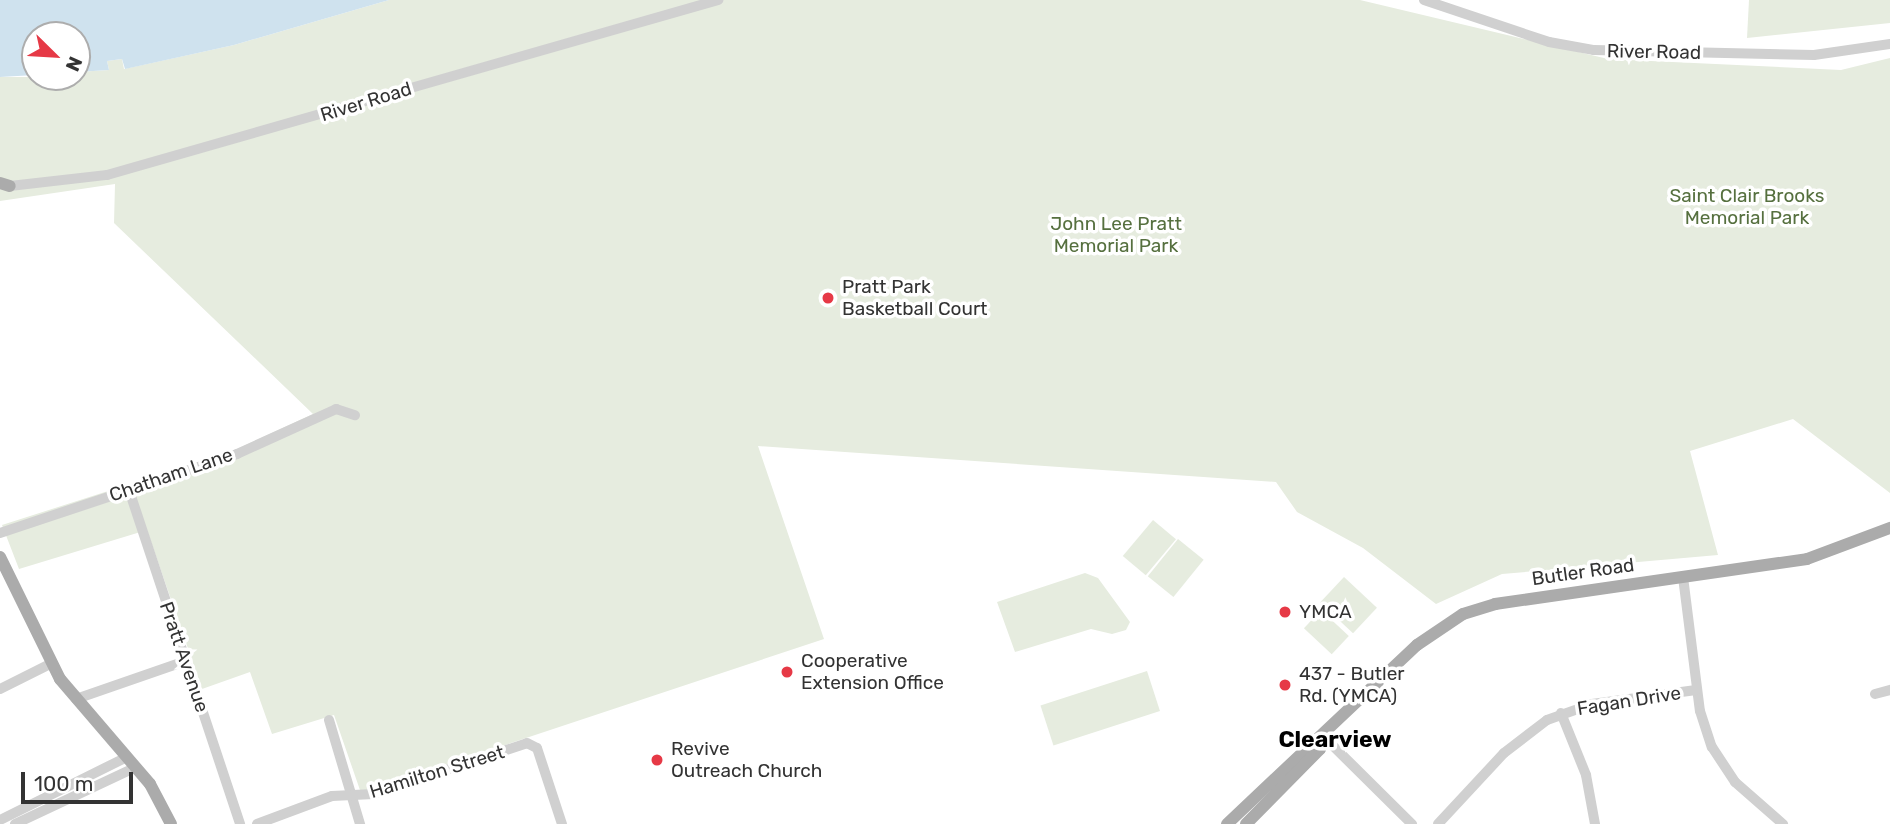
<!DOCTYPE html>
<html>
<head>
<meta charset="utf-8">
<style>
	body { margin:0 }
	#map { position:relative; width:1890px; height:824px; overflow:hidden; background:#fff; font-family:Rubik,sans-serif }
	div>[style] { position:absolute }
	[style*='--x'] { left:calc(var(--x)*1px); top:calc(var(--y)*1px); width:calc(var(--w)*1px); rotate:calc(var(--a)*1deg) }
	.green>* { inset:0; background:#e6ecdf; transform-origin:0 0 }
	.water>* { inset:0; background:#cfe2ee }
	.minor>* { height:10px; margin:-5px; padding:0 5px; transform-origin:5px; border-radius:5px; background:#d0d0d0 }
	.major>* { height:12px; margin:-6px; padding:0 6px; transform-origin:6px; border-radius:6px; background:#ababab }
	.dots>* { width:19px; height:19px; translate:-50% -50%; box-sizing:border-box; border:4px solid #fff; border-radius:50% }
	span { translate:-50% -50%; white-space:nowrap; text-align:center; line-height:1.15; -webkit-text-stroke:7px #fff; paint-order:stroke }
	.street-label { font-size:19px; color:#333 }
	.park-label { font-size:19px; color:#56703f }
	.poi-label { font-size:19px; color:#333 }
	.left { translate:0 -50%; text-align:left }
	.quarter-label { font-size:23px; color:#000; font-weight:700 }
	.north { position:absolute; left:21px; top:21px; width:70px; height:70px; box-sizing:border-box; background:#fff; border:2px solid #adadad; border-radius:50%; rotate:114deg; font-size:19px; font-weight:700; line-height:28px; text-align:center; color:#333 }
	.north::after { content:''; display:block; margin:auto; width:24px; height:32px; background:#e63946; clip-path:polygon(50% 0,100% 100%,50% 72%,0 100%) }
	.scale { position:absolute; left:21px; top:772px; width:112px; height:32px; box-sizing:border-box; border:4px solid #333; border-top:0; padding-left:9px; font-size:21px; line-height:24px; white-space:nowrap; color:#333; -webkit-text-stroke:5px #fff; paint-order:stroke }
</style>
</head>
<body>
<div id="map">
	<div class="green">
		<i style="clip-path:polygon(389px 0,1360px 0,1608px 59px,1841px 70px,1890px 58px,1890px 493px,1793px 419px,1690px 451px,1718px 555px,1502px 574px,1436px 604px,1363px 548px,1297px 512px,1276px 482px,758px 446px,824px 639px,361px 793px,334px 715px,272px 734px,250px 672px,202px 689px,147px 530px,19px 569px,2px 525px,233px 451px,313px 414px,114px 223px,115px 184px,0 201px,0 77px,77px 77px,77px 72px,109px 70px,107px 61px,122px 59px,124px 69px,234px 45px)"></i>
		<i style="clip-path:polygon(1749px 0,1890px 0,1890px 23px,1747px 38px)"></i>
		<i style="left:1153px;top:520px;width:30px;height:47px;rotate:40deg"></i>
		<i style="left:1178px;top:539px;width:33px;height:48px;rotate:39deg"></i>
		<i style="clip-path:polygon(1085px 573px,1098px 578px,1130px 622px,1126px 630px,1112px 634px,1091px 629px,1015px 652px,997px 602px)"></i>
		<i style="left:1344px;top:577px;width:45px;height:35px;rotate:43deg"></i>
		<i style="left:1321px;top:610px;width:38px;height:25px;rotate:43deg"></i>
		<i style="left:1147px;top:671px;width:42px;height:112px;rotate:72deg"></i>
	</div>
	<div class="water">
		<i style="clip-path:polygon(0 0,389px 0,234px 45px,125px 69px,122px 59px,107px 61px,109px 70px,77px 72px,77px 35px,35px 35px,35px 75px,0 77px)"></i>
	</div>
	<div class="minor">
		<i style="--x:1424;--y:0;--w:132;--a:18.6"></i>
		<i style="--x:1549;--y:42;--w:46;--a:10.1"></i>
		<i style="--x:1594;--y:50;--w:220;--a:1.3"></i>
		<i style="--x:1814;--y:55;--w:77;--a:-8.2"></i>
		<i style="--x:10;--y:186;--w:98;--a:-6.5"></i>
		<i style="--x:107;--y:175;--w:636;--a:-15.98"></i>
		<i style="--x:129;--y:490;--w:352;--a:71.6"></i>
		<i style="--x:0;--y:533;--w:250;--a:-18.4"></i>
		<i style="--x:237;--y:454;--w:109;--a:-24.4"></i>
		<i style="--x:336;--y:409;--w:20;--a:18"></i>
		<i style="--x:1683;--y:577;--w:135;--a:82.8"></i>
		<i style="--x:1700;--y:711;--w:38;--a:72"></i>
		<i style="--x:1712;--y:747;--w:42;--a:56.7"></i>
		<i style="--x:1735;--y:782;--w:64;--a:41.2"></i>
		<i style="--x:0;--y:689;--w:56;--a:-26.6"></i>
		<i style="--x:1875;--y:694;--w:16;--a:-15"></i>
		<i style="--x:76;--y:699;--w:116;--a:-19.1"></i>
		<i style="--x:1561;--y:713;--w:67;--a:68"></i>
		<i style="--x:1586;--y:775;--w:50;--a:79.6"></i>
		<i style="--x:329;--y:720;--w:109;--a:73.4"></i>
		<i style="--x:1324;--y:737;--w:124;--a:44.7"></i>
		<i style="--x:0;--y:820;--w:142;--a:-26.4"></i>
		<i style="--x:15;--y:824;--w:134;--a:-25.2"></i>
		<i style="--x:257;--y:824;--w:80;--a:-20.5"></i>
		<i style="--x:332;--y:796;--w:42;--a:-2.7"></i>
		<i style="--x:374;--y:794;--w:161;--a:-18.4"></i>
		<i style="--x:527;--y:743;--w:11;--a:27"></i>
		<i style="--x:537;--y:748;--w:80;--a:71.8"></i>
		<i style="--x:1438;--y:824;--w:97;--a:-47.1"></i>
		<i style="--x:1504;--y:753;--w:54;--a:-37.5"></i>
		<i style="--x:1547;--y:720;--w:48;--a:-19.6"></i>
		<i style="--x:1592;--y:704;--w:105;--a:-7.7"></i>
	</div>
	<div class="major">
		<i style="--x:0;--y:183;--w:10;--a:17"></i>
		<i style="--x:0;--y:557;--w:136;--a:63.8"></i>
		<i style="--x:60;--y:679;--w:138;--a:49.4"></i>
		<i style="--x:150;--y:784;--w:45;--a:62.3"></i>
		<i style="--x:1227;--y:824;--w:261;--a:-43.3"></i>
		<i style="--x:1417;--y:645;--w:55;--a:-34"></i>
		<i style="--x:1463;--y:614;--w:34;--a:-17"></i>
		<i style="--x:1495;--y:604;--w:315;--a:-8.2"></i>
		<i style="--x:1807;--y:559;--w:89;--a:-20.5"></i>
		<i style="--x:1246;--y:824;--w:105;--a:-45.4"></i>
		<i style="--x:1320;--y:749;--w:13;--a:-72"></i>
	</div>
	<div class="dots">
		<i style="left:828px;top:298px;background:#e63946"></i>
		<i style="left:1285px;top:612px;background:#e63946"></i>
		<i style="left:787px;top:672px;background:#e63946"></i>
		<i style="left:1285px;top:685px;background:#e63946"></i>
		<i style="left:657px;top:760px;background:#e63946"></i>
	</div>
	<div class="street-label">
		<span style="left:1654px;top:52px;rotate:1deg">River Road</span>
		<span style="left:366px;top:102px;rotate:-17deg">River Road</span>
		<span style="left:171px;top:475px;rotate:-19deg">Chatham Lane</span>
		<span style="left:1583px;top:572px;rotate:-8deg">Butler Road</span>
		<span style="left:184px;top:657px;rotate:71deg">Pratt Avenue</span>
		<span style="left:1629px;top:701px;rotate:-9deg">Fagan Drive</span>
		<span style="left:437px;top:772px;rotate:-17deg">Hamilton Street</span>
	</div>
	<div class="park-label">
		<span style="left:1747px;top:207px">Saint Clair Brooks<br>Memorial Park</span>
		<span style="left:1116px;top:235px">John Lee Pratt<br>Memorial Park</span>
	</div>
	<div class="poi-label">
		<span class="left" style="left:842px;top:298px">Pratt Park<br>Basketball Court</span>
		<span class="left" style="left:1299px;top:612px">YMCA</span>
		<span class="left" style="left:801px;top:672px">Cooperative<br>Extension Office</span>
		<span class="left" style="left:1299px;top:685px">437 - Butler<br>Rd. (YMCA)</span>
		<span class="left" style="left:671px;top:760px">Revive<br>Outreach Church</span>
	</div>
	<div class="quarter-label">
		<span style="left:1335px;top:739px">Clearview</span>
	</div>
	<div class="north">N</div>
	<div class="scale">100 m</div>
</div>
</body>
</html>
